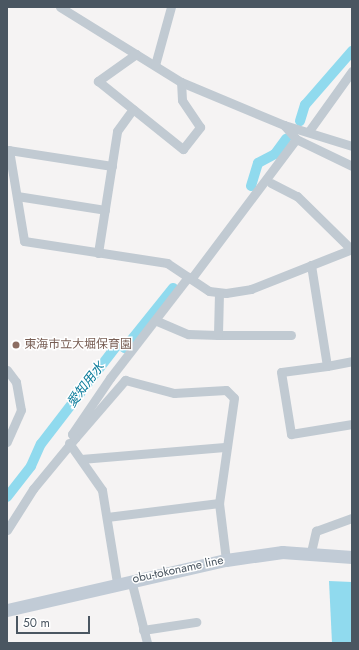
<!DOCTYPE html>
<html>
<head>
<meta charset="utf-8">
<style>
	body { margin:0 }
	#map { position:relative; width:359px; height:650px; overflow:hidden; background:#f5f3f3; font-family:Jost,"Noto Sans JP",sans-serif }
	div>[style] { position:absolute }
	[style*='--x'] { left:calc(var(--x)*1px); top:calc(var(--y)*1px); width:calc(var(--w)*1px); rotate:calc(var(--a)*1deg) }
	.water>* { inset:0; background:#90daee }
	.canal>* { height:10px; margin:-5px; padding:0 5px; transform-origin:5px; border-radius:5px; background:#90daee }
	.street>* { height:9px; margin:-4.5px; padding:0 4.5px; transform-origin:4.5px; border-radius:4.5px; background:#c1cad2 }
	.secondary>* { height:13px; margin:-6.5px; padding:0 6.5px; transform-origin:6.5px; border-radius:6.5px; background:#c1cbd6 }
	.dots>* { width:11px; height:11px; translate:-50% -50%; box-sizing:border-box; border:2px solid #fff; border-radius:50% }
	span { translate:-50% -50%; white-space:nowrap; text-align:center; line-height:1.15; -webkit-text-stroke:3px #fff; paint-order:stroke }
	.education-label { font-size:12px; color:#785e54 }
	.left { translate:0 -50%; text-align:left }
	.street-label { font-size:12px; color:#4a5661 }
	.water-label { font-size:13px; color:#0c7c9b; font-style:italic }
	.frame { position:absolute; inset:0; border:8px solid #4a5661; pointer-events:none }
	.scale { position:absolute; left:16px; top:616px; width:74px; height:18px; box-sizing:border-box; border:2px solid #4a5661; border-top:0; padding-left:5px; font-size:12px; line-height:14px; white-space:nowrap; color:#4a5661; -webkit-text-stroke:3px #fff; paint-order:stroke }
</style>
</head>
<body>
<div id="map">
	<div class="water">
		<i style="clip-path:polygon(329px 581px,352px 582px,352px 643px,332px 643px)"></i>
	</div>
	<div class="canal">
		<i style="--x:300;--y:121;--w:17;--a:-73"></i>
		<i style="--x:305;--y:105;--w:72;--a:-49"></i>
		<i style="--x:251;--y:186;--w:24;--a:-73"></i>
		<i style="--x:258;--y:163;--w:19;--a:-28"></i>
		<i style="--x:275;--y:154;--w:19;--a:-54"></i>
		<i style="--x:7;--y:497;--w:39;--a:-52"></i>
		<i style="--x:31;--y:466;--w:24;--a:-66"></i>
		<i style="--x:41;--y:444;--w:126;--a:-52.4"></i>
		<i style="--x:118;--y:344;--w:8;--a:30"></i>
		<i style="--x:125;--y:348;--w:77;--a:-51.3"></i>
	</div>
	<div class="street">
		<i style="--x:60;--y:7;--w:142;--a:31.8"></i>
		<i style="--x:181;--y:82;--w:112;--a:22.7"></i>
		<i style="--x:136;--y:54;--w:47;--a:144.6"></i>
		<i style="--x:98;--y:81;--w:109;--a:38.7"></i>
		<i style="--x:183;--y:149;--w:28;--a:-52"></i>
		<i style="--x:200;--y:127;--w:32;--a:-124"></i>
		<i style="--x:182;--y:100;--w:18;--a:-93"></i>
		<i style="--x:155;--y:65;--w:60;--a:-74.6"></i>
		<i style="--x:309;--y:131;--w:74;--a:-54.4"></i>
		<i style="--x:352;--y:146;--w:71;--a:-162.8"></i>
		<i style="--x:284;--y:125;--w:18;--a:49"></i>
		<i style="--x:296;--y:139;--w:62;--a:25.7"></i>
		<i style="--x:112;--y:166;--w:104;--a:-171.2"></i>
		<i style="--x:9;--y:150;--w:92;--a:80.6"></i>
		<i style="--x:24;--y:241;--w:145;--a:8.7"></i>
		<i style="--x:167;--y:263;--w:50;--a:33.7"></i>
		<i style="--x:209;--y:291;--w:17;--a:7"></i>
		<i style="--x:226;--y:293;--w:25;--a:-9"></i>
		<i style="--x:251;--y:289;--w:109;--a:-21.6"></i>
		<i style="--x:271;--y:183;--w:29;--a:27"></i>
		<i style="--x:297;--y:196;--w:76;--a:44.5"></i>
		<i style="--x:17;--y:196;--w:89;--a:9"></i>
		<i style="--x:98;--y:253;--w:123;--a:-81.1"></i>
		<i style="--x:117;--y:131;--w:27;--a:-54"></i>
		<i style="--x:311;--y:265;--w:102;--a:81"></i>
		<i style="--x:327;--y:366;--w:46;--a:172.6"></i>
		<i style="--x:281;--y:372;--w:63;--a:80.8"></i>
		<i style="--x:291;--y:434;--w:62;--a:-9.3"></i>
		<i style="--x:191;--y:279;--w:175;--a:-53.1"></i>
		<i style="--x:219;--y:293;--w:42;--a:91.4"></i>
		<i style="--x:218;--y:335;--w:73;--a:0"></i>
		<i style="--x:157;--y:321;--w:34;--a:23"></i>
		<i style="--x:188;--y:334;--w:30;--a:2"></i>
		<i style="--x:327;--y:366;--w:25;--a:-11"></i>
		<i style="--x:7;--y:370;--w:15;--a:53"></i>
		<i style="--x:16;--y:382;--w:28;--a:80"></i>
		<i style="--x:21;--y:410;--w:35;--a:114"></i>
		<i style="--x:75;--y:438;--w:77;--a:-49.2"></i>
		<i style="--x:125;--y:380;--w:51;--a:14.9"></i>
		<i style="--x:174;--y:393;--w:52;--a:-3.3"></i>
		<i style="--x:226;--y:390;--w:11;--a:45"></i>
		<i style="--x:234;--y:398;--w:106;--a:98.1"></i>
		<i style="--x:219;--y:503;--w:57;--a:83"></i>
		<i style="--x:69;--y:443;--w:57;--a:54.9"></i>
		<i style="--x:102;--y:490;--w:94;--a:80.8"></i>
		<i style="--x:81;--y:459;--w:144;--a:-4.8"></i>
		<i style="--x:107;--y:517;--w:113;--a:-7.1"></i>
		<i style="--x:7;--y:530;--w:49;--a:-57.6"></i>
		<i style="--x:33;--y:489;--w:66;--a:-50.5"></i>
		<i style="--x:75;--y:438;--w:5;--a:-127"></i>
		<i style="--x:72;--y:434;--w:68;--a:-55.8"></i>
		<i style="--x:110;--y:378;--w:128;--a:-52.3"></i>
		<i style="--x:311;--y:552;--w:22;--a:-77"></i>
		<i style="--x:316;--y:531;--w:38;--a:-20"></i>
		<i style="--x:131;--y:580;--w:65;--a:75.7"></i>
		<i style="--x:143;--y:630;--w:54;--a:-8.6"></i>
	</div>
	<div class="secondary">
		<i style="--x:7;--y:610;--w:225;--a:-12.9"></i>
		<i style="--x:226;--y:560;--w:57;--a:-8.1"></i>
		<i style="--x:282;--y:552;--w:70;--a:4.1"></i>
	</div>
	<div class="dots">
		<i style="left:16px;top:345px;background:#8d6e63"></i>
	</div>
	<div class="education-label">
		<span class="left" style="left:24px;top:345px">東海市立大堀保育園</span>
	</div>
	<div class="street-label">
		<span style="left:178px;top:570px;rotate:-12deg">obu-tokoname line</span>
	</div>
	<div class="water-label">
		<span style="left:86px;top:385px;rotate:-53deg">愛知用水</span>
	</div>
	<div class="frame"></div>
	<div class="scale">50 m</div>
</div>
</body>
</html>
